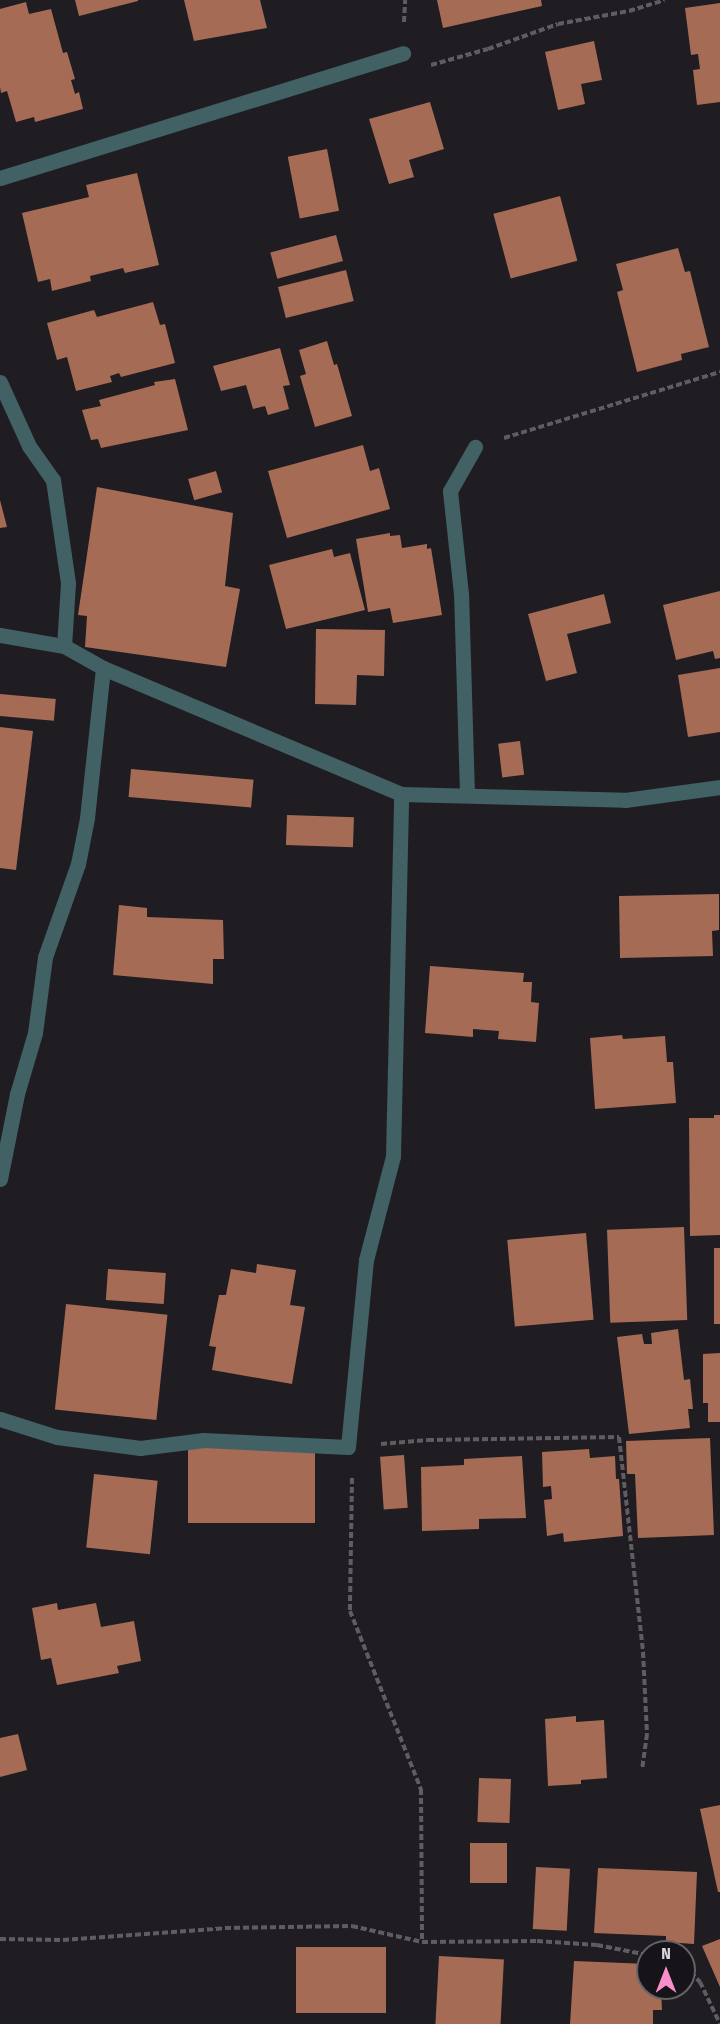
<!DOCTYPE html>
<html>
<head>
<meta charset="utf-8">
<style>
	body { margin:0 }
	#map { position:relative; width:720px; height:2024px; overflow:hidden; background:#1f1d22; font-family:"Fira Sans Condensed",sans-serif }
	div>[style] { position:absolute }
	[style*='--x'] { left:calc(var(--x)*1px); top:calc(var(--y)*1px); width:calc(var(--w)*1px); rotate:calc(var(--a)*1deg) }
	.building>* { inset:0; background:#a66b55; transform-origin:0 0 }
	.path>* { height:4px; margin-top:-2px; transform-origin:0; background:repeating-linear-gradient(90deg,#5f5d61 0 6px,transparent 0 9px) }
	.minor>* { height:15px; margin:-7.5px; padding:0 7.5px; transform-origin:7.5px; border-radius:7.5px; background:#416164 }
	span { translate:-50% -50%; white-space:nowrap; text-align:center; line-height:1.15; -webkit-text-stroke:6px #161418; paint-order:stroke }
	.north { position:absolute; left:636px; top:1940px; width:60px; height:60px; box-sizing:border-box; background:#161418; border:2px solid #646265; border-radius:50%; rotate:0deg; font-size:16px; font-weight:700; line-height:24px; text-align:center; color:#d8d6d9 }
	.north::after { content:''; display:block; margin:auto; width:21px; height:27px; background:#f98fca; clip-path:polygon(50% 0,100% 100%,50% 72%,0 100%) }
</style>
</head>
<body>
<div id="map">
	<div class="building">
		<i style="clip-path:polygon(75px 0,138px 0,138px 1px,79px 16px)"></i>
		<i style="clip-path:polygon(184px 0,260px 0,267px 28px,194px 41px)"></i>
		<i style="clip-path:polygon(437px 0,541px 0,542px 6px,443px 28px)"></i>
		<i style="clip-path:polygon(26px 2px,29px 14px,51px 9px,63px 53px,67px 52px,75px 79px,71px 80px,75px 94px,79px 92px,83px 109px,35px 122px,34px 117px,16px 122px,7px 91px,1px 93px,0 87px,0 9px)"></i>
		<i style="clip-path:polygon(720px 3px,720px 102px,697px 105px,693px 70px,700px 69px,698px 54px,691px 55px,685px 8px)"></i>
		<i style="clip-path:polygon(594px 41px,602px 80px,581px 84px,585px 104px,558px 110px,545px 52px)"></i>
		<i style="clip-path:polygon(430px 102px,444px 149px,409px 160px,414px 177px,389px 184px,369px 119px)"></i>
		<i style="left:327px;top:149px;width:63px;height:40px;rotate:79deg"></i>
		<i style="clip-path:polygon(137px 173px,159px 265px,125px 273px,123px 268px,90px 276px,91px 281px,52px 291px,50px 279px,38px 282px,22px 213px,89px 197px,86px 185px)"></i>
		<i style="left:560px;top:196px;width:67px;height:69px;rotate:75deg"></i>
		<i style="left:336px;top:235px;width:27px;height:68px;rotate:75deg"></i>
		<i style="clip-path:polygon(678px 248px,685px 272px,690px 271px,709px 347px,681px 354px,682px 360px,637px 372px,617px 292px,623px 290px,616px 264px)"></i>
		<i style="left:346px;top:270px;width:32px;height:70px;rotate:76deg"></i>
		<i style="clip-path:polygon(153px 302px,160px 325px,165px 324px,175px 363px,121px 377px,119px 373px,110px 376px,112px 382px,76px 391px,67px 357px,57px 360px,47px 323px,94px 310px,97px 317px)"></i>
		<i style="clip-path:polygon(327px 341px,334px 365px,337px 364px,352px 416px,315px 427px,300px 376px,306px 374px,299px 350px)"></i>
		<i style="clip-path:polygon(280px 348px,290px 385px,283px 386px,289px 409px,268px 415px,265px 406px,253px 409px,246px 385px,221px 391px,213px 366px)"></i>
		<i style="clip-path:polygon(175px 379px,188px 430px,101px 448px,98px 439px,91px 440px,82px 410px,101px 406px,99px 400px,155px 385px,154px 382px)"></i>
		<i style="clip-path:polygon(363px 445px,370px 471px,379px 468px,390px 509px,287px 538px,268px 471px)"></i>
		<i style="left:216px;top:471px;width:22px;height:29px;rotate:74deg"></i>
		<i style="clip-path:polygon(97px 487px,233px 513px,225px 586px,240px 589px,226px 667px,85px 647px,87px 616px,78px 615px)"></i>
		<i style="clip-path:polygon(0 500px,7px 527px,0 528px)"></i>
		<i style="clip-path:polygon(390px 533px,390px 536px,400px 535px,402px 548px,427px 544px,427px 549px,431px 548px,442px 615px,393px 623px,390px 608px,368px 612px,356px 539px)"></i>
		<i style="clip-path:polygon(332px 549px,334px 557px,350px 553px,365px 610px,286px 629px,269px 565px)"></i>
		<i style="clip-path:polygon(720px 591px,720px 658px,715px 659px,713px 651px,676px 660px,663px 605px)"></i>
		<i style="clip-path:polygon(604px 594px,611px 623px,567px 634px,577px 673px,546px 681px,528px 614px)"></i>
		<i style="clip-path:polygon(316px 629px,385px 630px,384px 676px,357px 675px,356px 705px,315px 704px)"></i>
		<i style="clip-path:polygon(720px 668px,720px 732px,688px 737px,678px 675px)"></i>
		<i style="left:0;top:694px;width:56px;height:22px;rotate:5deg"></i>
		<i style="clip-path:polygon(0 727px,33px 731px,16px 870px,0 868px)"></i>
		<i style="left:520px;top:741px;width:34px;height:22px;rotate:83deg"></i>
		<i style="left:131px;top:769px;width:123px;height:28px;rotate:5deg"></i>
		<i style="left:287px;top:815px;width:67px;height:30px;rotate:2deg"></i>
		<i style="clip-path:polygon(719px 894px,719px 930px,712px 931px,713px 956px,620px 958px,619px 896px)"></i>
		<i style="clip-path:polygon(119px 905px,147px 908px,147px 917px,223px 920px,224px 959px,213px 959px,213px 984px,113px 975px)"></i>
		<i style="clip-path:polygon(430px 966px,524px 973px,523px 982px,532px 982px,531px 1002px,539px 1003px,536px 1042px,498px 1039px,499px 1031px,473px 1029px,473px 1037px,425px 1033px)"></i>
		<i style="clip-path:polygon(622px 1035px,623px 1039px,665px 1036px,667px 1062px,673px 1062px,676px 1103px,595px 1109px,590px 1038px)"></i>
		<i style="clip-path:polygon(714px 1115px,720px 1115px,720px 1235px,690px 1236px,689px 1118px,714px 1118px)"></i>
		<i style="left:684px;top:1227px;width:93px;height:77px;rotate:88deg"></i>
		<i style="left:586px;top:1233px;width:87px;height:79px;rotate:85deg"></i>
		<i style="left:714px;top:1248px;width:6px;height:76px"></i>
		<i style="clip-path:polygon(257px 1264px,296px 1270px,290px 1305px,305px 1307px,292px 1384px,212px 1370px,216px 1347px,209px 1346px,219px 1295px,226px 1295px,231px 1269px,256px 1273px)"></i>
		<i style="left:108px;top:1269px;width:58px;height:31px;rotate:4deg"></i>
		<i style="left:66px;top:1304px;width:102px;height:106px;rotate:6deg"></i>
		<i style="clip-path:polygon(678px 1329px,684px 1380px,690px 1379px,693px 1409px,688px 1409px,690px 1428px,629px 1434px,617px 1337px,642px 1334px,644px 1344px,652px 1344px,651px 1333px)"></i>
		<i style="clip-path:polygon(720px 1353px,720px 1422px,708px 1422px,708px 1403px,703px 1403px,703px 1354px)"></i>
		<i style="clip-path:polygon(710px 1438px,714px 1535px,638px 1538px,635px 1474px,627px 1474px,626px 1441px)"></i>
		<i style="left:188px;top:1447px;width:127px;height:76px"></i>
		<i style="clip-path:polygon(589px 1449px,590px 1458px,615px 1456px,616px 1479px,619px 1479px,623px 1536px,564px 1542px,563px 1533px,547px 1536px,544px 1500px,552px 1499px,551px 1486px,543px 1487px,542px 1452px)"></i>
		<i style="left:404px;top:1455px;width:53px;height:24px;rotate:86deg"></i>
		<i style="clip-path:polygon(522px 1456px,526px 1518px,479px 1519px,479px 1529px,422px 1531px,421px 1467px,464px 1465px,464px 1459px)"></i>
		<i style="left:94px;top:1474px;width:64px;height:74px;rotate:6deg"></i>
		<i style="clip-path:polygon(57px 1603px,58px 1610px,96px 1603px,101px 1627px,134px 1621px,141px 1661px,117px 1666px,119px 1673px,57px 1685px,51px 1658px,41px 1660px,32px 1608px)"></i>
		<i style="clip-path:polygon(576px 1716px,576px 1722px,604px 1720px,607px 1778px,581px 1780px,581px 1784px,548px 1786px,545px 1719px)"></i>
		<i style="clip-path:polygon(18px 1734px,27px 1770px,0 1777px,0 1738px)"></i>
		<i style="left:479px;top:1778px;width:32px;height:44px;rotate:2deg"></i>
		<i style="clip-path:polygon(720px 1805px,720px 1892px,718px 1892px,700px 1809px)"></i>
		<i style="left:470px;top:1843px;width:37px;height:40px"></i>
		<i style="left:536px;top:1867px;width:34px;height:62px;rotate:3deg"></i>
		<i style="clip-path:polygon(598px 1868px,697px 1872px,694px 1944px,666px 1942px,666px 1936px,594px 1933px)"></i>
		<i style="clip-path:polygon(720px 1939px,720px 1987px,702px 1946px)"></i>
		<i style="left:296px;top:1947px;width:90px;height:66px"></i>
		<i style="left:439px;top:1956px;width:65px;height:68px;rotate:3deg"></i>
		<i style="clip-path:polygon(574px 1961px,648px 1964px,648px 1988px,661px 1988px,662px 2010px,653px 2010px,653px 2024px,570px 2024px)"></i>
	</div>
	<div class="path">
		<i style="--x:404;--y:22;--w:22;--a:-87"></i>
		<i style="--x:431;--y:65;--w:59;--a:-15.7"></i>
		<i style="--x:488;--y:49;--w:74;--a:-19.7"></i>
		<i style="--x:558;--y:24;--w:72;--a:-10.4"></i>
		<i style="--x:629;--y:11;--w:37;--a:-17"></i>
		<i style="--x:504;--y:438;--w:226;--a:-17"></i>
		<i style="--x:381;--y:1444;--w:47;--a:-4.9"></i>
		<i style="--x:428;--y:1440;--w:191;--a:-0.9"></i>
		<i style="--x:619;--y:1437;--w:216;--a:83.6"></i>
		<i style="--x:643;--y:1652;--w:82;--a:87.2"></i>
		<i style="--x:647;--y:1734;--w:34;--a:98"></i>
		<i style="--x:352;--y:1478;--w:133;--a:90.9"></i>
		<i style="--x:350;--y:1611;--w:192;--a:68.3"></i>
		<i style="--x:421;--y:1789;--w:153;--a:89.6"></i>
		<i style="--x:0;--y:1939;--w:63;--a:0.9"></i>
		<i style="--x:63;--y:1940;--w:162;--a:-4.2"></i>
		<i style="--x:225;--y:1928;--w:127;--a:-0.9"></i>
		<i style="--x:352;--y:1926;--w:72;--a:12.9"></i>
		<i style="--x:422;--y:1942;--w:115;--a:-0.5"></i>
		<i style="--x:537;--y:1941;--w:60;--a:3.8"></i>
		<i style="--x:597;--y:1945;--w:52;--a:11.1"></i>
		<i style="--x:684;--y:1966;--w:23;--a:45"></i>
		<i style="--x:700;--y:1982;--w:47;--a:64.5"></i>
	</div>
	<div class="minor">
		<i style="--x:0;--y:178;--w:422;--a:-17.2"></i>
		<i style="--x:0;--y:382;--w:70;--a:65.6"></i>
		<i style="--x:29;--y:446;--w:42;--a:54.8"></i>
		<i style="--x:53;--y:480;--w:104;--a:81.7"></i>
		<i style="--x:68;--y:583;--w:63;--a:93.6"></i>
		<i style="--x:0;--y:635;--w:65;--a:9.8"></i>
		<i style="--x:64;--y:646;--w:45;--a:29.4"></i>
		<i style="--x:103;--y:668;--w:324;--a:22.9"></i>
		<i style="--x:401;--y:794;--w:224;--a:1.5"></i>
		<i style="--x:625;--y:800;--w:96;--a:-7.8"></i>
		<i style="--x:467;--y:794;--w:200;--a:-91.7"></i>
		<i style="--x:461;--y:594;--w:104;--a:-96.1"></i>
		<i style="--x:450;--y:491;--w:51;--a:-60.4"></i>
		<i style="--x:0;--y:1179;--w:87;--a:-78.7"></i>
		<i style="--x:17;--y:1094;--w:64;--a:-73.6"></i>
		<i style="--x:35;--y:1033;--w:77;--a:-82.5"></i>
		<i style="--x:45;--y:957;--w:99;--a:-70.5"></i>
		<i style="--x:78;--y:864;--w:47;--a:-78.9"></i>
		<i style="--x:87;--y:818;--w:151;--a:-83.9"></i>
		<i style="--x:0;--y:1419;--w:60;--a:17.5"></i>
		<i style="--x:57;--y:1437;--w:84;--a:7.5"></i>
		<i style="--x:140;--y:1448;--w:64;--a:-7.2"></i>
		<i style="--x:203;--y:1440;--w:145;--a:2.8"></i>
		<i style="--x:348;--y:1447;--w:188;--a:-84.5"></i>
		<i style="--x:366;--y:1260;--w:107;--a:-75.4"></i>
		<i style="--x:393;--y:1156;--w:362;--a:-88.7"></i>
	</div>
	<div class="north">N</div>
</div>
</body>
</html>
